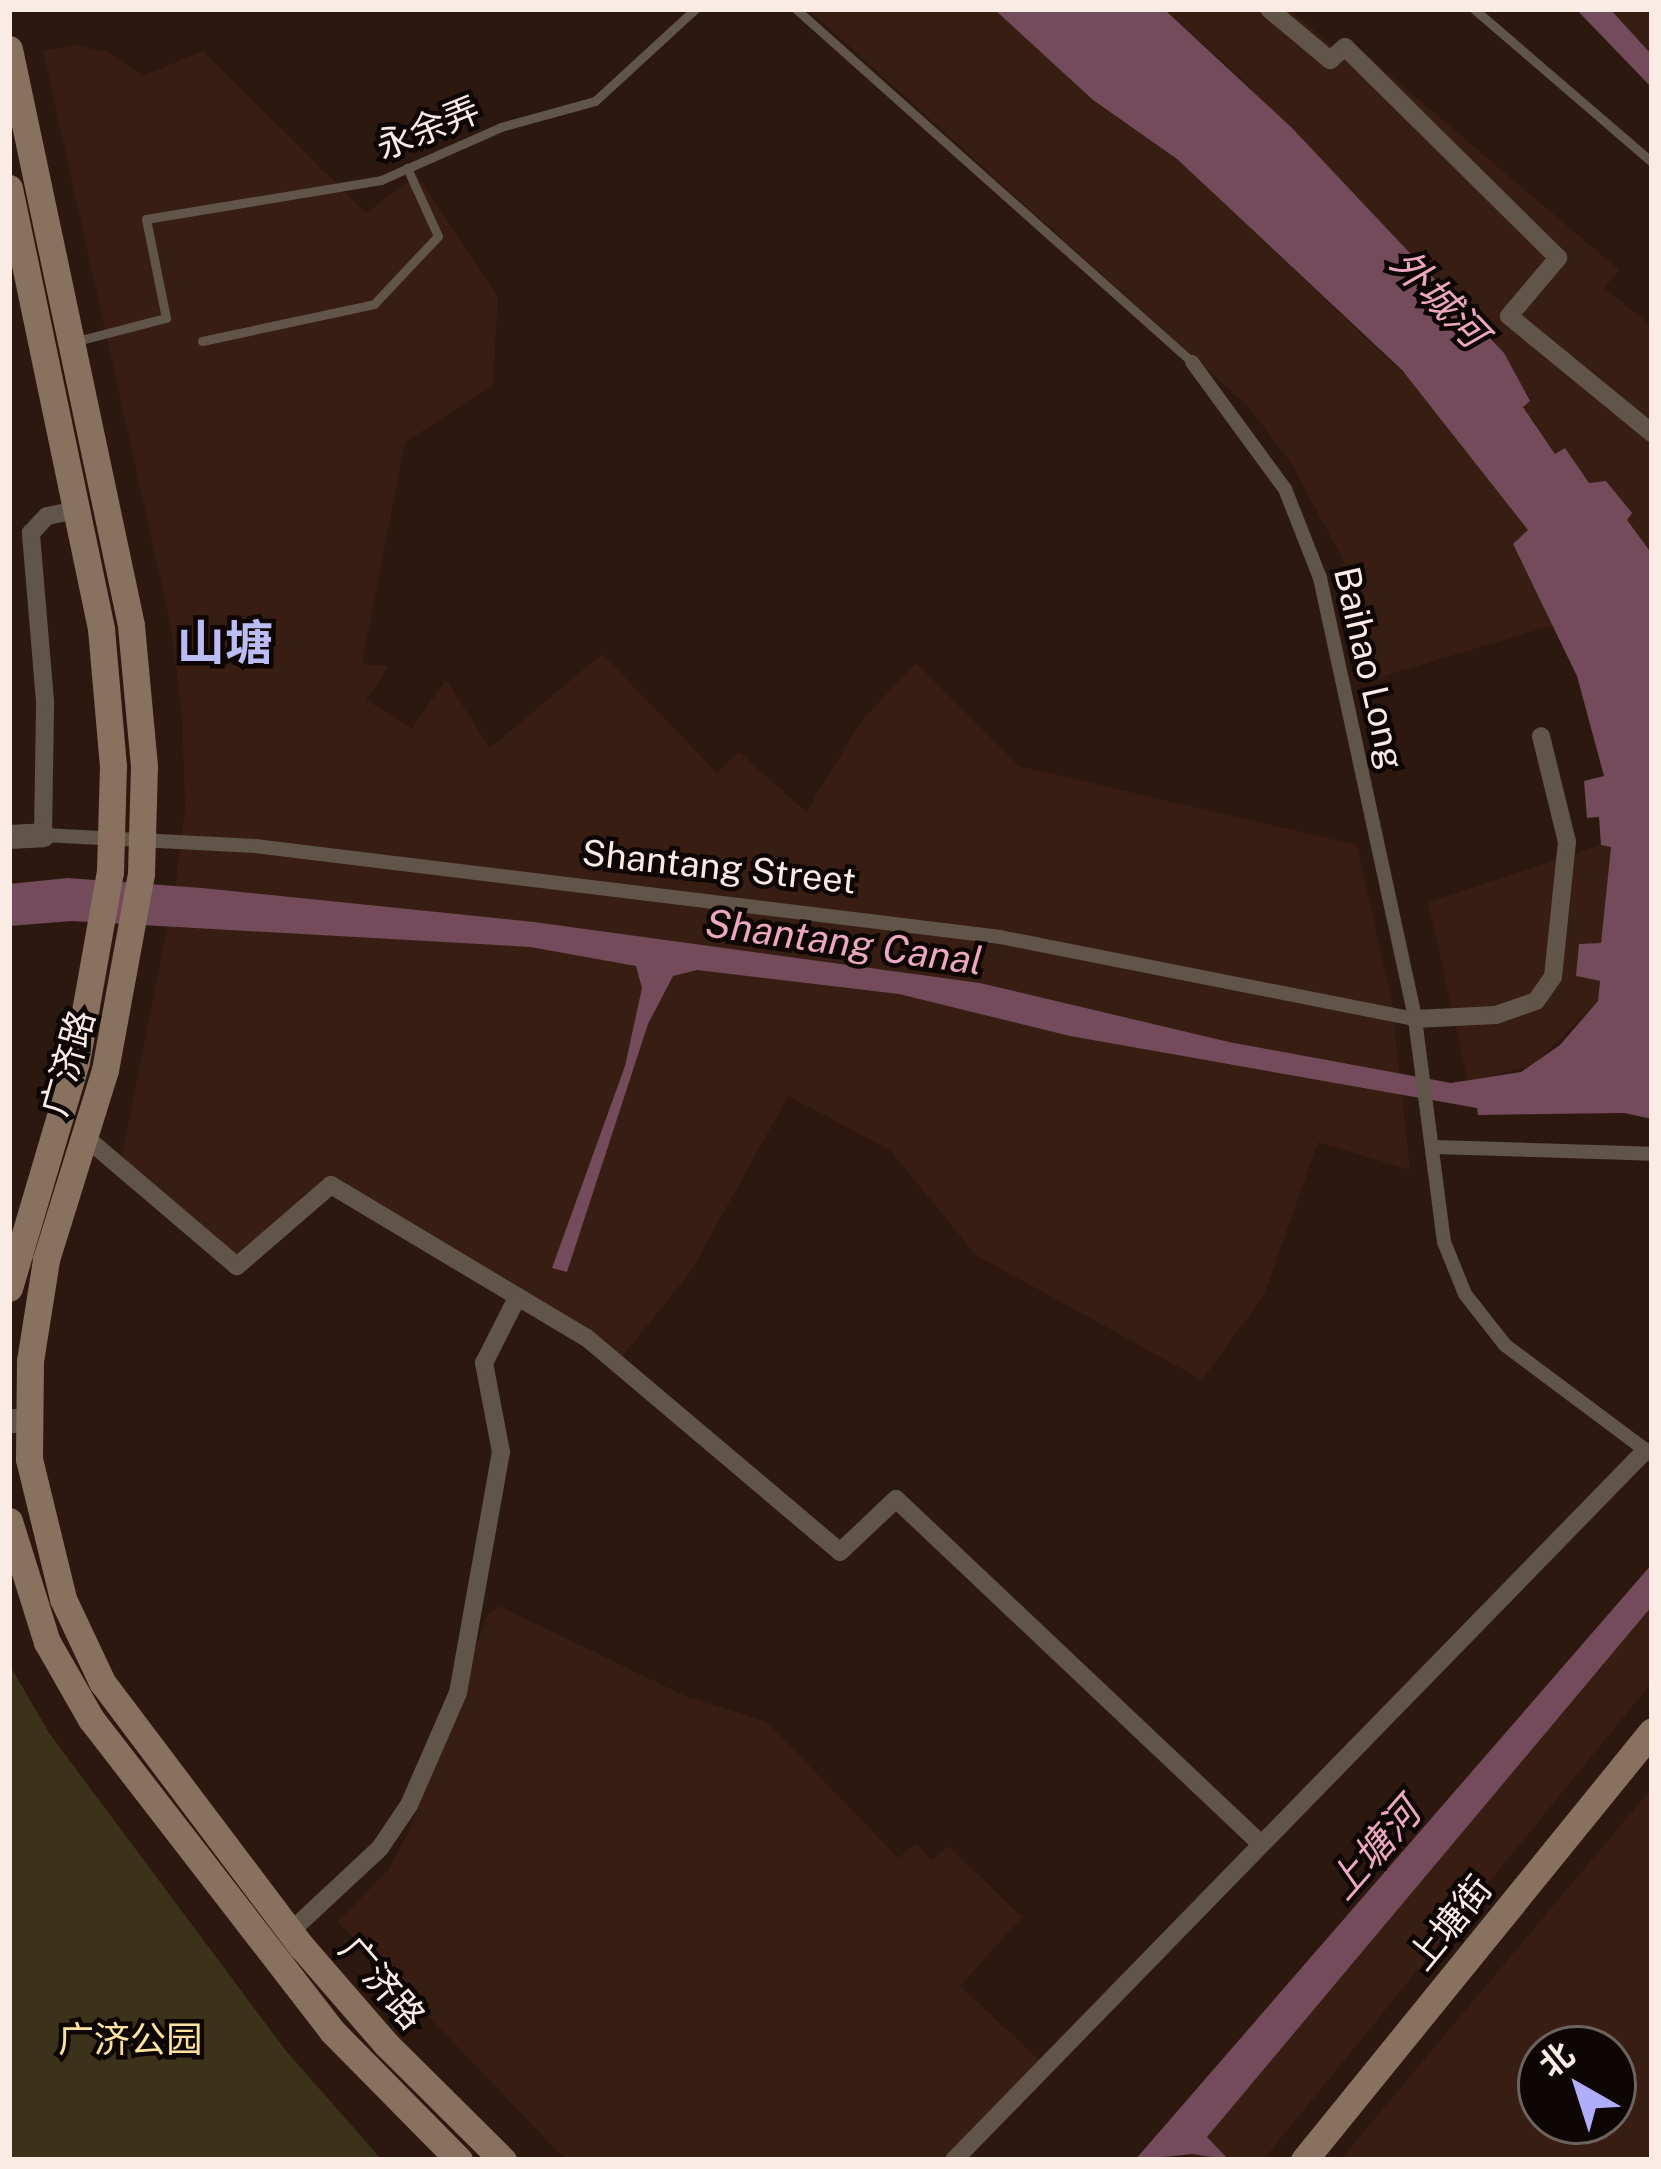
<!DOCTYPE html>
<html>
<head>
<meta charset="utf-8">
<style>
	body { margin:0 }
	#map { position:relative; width:1661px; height:2169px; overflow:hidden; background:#2d1810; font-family:"Public Sans","Noto Sans SC",sans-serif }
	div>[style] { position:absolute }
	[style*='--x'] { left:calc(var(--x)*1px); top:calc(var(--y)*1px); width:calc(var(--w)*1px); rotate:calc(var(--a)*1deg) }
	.built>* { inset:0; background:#381d13 }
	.green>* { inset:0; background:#3c321a }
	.water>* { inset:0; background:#734b5a }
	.service>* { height:9px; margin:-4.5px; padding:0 4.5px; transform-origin:4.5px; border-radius:4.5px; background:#615448 }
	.pedestrian>* { height:14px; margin:-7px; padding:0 7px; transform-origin:7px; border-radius:7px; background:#615448 }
	.minor>* { height:18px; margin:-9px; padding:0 9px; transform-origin:9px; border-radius:9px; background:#615448 }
	.tertiary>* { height:24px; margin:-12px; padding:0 12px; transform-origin:12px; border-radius:12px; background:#615448 }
	.secondary>* { height:27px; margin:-13.5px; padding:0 13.5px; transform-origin:13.5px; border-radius:13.5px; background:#88725f }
	.secondary-bridge>* { height:27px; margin:-13.5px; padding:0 13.5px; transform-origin:13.5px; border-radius:13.5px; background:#88725f }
	span { translate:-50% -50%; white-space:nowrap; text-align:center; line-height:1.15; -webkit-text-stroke:9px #0e0604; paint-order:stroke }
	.street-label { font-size:36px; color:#faebe5 }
	.park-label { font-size:36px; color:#fde19f }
	.water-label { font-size:39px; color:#eca7c1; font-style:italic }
	.district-label { font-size:48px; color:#bcbcf5; font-weight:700 }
	.frame { position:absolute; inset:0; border:12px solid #faebe5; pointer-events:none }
	.north { position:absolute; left:1517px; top:2025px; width:120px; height:120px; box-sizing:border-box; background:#0e0604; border:3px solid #6c625e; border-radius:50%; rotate:321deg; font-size:33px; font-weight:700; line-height:48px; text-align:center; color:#faebe5 }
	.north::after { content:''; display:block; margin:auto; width:42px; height:54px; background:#b0aefa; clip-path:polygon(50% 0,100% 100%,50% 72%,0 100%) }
</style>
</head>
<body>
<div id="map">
	<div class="built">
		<i style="clip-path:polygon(808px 9px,994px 9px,1093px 100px,1177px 159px,1428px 397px,1529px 530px,1513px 544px,1553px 625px,1377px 678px,1342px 558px,1293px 466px,1249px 407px)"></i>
		<i style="clip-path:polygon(1164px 9px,1290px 9px,1333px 48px,1345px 37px,1619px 270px,1604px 288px,1652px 326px,1652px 554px,1556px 455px,1523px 406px,1504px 353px,1241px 78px)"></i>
		<i style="clip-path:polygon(1610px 9px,1652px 9px,1652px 55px)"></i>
		<i style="clip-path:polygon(74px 45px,108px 52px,143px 76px,203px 51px,366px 213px,417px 175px,498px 297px,493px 385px,405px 442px,362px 664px,389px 666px,366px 700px,412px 728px,446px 680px,490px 748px,602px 654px,717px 773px,739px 752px,806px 812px,862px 720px,916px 663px,1019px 766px,1357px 845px,1392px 1003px,1410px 1170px,1318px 1142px,1264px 1295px,1202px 1380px,976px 1255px,890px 1150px,788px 1096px,691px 1271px,617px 1363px,332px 1186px,237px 1266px,121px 1161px,175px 888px,185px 809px,182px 713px,170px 622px,43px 51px)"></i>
		<i style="clip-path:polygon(1601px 845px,1611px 847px,1601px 944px,1577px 977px,1600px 981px,1598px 1001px,1532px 1066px,1468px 1081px,1428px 902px)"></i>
		<i style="clip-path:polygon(499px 1606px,685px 1696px,767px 1722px,898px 1858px,916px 1844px,932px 1860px,948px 1846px,1022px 1917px,960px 1986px,1050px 2070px,967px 2160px,566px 2160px,338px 1922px,389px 1869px,410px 1829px,488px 1614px)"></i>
		<i style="clip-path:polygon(1652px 1606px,1652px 1682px,1263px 2160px,1187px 2160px)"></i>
		<i style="clip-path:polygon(evenodd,1652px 1788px,1652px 2160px,1340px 2160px,1652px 1788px,1541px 2049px,1613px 2049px,1613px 2121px,1541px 2121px,1541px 2049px)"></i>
	</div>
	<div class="green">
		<i style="clip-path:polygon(9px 1664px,49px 1733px,286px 2051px,382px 2160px,9px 2160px)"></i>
	</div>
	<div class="water">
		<i style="clip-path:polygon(994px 9px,1164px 9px,1292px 128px,1504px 353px,1530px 401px,1523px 407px,1555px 454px,1565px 448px,1589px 483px,1606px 481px,1632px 513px,1627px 520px,1652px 554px,1652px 1119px,1624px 1113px,1478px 1115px,1477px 1108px,1070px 1036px,899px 994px,697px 970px,673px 976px,648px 1024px,567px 1272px,552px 1268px,625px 1066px,642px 988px,636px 966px,530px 947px,72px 921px,9px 926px,9px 884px,68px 878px,202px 888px,534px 922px,980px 983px,1229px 1042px,1451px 1083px,1521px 1072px,1560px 1045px,1598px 1001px,1600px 981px,1576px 976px,1579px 944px,1601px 943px,1611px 847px,1601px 845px,1599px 817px,1587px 818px,1584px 781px,1604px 776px,1577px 676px,1513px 544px,1528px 530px,1402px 370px,1177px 159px,1093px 100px)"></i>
		<i style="clip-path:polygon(1576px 9px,1610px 9px,1652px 55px,1652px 88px)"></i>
		<i style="clip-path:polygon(1652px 1564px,1652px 1606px,1207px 2137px,1229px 2160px,1193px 2154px,1135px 2160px)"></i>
	</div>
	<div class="service">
		<i style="--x:796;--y:9;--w:530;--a:41.71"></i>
		<i style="--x:1474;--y:9;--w:235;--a:40.7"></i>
		<i style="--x:202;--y:341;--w:176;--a:-12.1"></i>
		<i style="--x:374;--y:304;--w:93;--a:-46.7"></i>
		<i style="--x:438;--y:236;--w:75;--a:-114.5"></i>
		<i style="--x:73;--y:342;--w:96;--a:-14.5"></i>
		<i style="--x:166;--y:318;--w:101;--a:-101.4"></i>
		<i style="--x:146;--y:219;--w:238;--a:-9.4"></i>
		<i style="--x:381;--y:180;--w:131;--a:-23.8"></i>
		<i style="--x:501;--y:127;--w:98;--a:-15.5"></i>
		<i style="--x:595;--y:101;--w:136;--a:-42.6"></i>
	</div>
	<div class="pedestrian">
		<i style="--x:1192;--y:362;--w:157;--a:53.8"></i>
		<i style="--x:1285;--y:489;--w:96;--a:68.5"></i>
		<i style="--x:1320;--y:578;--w:451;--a:77.8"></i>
		<i style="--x:1415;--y:1019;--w:225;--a:82.6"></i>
		<i style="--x:1444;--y:1242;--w:56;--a:68"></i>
		<i style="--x:1465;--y:1294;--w:65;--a:51.9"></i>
		<i style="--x:1505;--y:1345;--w:184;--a:36.8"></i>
		<i style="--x:43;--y:835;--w:212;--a:3"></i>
		<i style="--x:255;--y:846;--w:751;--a:6.96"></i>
		<i style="--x:1000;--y:937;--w:423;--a:11.2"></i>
		<i style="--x:1435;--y:1147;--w:217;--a:1.8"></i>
	</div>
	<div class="minor">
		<i style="--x:1269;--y:9;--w:80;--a:39.9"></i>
		<i style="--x:1330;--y:60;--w:20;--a:-41"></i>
		<i style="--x:1345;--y:47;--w:300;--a:44.7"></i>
		<i style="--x:1558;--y:258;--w:76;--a:130.2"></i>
		<i style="--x:1509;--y:316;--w:185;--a:39.3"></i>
		<i style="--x:43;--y:835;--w:134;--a:-89.1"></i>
		<i style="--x:45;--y:701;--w:169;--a:-94.8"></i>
		<i style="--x:31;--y:533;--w:23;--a:-47"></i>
		<i style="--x:47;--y:516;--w:33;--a:-11"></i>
		<i style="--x:1415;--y:1019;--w:81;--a:-2.8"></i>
		<i style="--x:1496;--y:1015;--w:42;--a:-19.3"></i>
		<i style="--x:1536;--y:1001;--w:29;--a:-55"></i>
		<i style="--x:1553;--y:977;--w:136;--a:-84.1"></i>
		<i style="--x:1567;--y:842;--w:109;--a:-103.8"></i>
		<i style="--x:84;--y:1136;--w:201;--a:40.4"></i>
		<i style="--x:237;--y:1266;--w:124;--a:-40.8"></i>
		<i style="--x:331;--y:1185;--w:298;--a:30.9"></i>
		<i style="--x:587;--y:1338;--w:331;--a:40.2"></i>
		<i style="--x:840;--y:1552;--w:77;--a:-43.4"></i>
		<i style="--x:896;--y:1499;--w:502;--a:43.39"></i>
		<i style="--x:291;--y:1931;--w:122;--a:-43"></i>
		<i style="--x:380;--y:1848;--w:52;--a:-56"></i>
		<i style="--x:409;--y:1805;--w:122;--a:-66.4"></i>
		<i style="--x:458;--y:1693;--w:245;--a:-79.9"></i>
		<i style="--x:501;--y:1452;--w:91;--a:-100.8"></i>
		<i style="--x:484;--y:1363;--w:71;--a:-63.1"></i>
		<i style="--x:954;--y:2160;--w:990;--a:-45.74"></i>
	</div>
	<div class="tertiary">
		<i style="--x:9;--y:837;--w:34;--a:-3"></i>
		<i style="--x:9;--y:1421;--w:19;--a:0"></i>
	</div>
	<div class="secondary">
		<i style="--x:9;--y:49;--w:589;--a:78.04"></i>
		<i style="--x:9;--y:188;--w:451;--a:78.2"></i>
		<i style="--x:105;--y:1070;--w:199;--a:107.3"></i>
		<i style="--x:46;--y:1260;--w:102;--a:99"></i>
		<i style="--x:30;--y:1361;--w:98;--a:90.6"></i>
		<i style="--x:29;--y:1459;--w:144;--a:76.3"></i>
		<i style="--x:63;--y:1599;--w:92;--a:64.8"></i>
		<i style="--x:102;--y:1682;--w:332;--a:53"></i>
		<i style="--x:302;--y:1947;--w:128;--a:49.1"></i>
		<i style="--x:386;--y:2044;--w:165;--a:44.8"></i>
		<i style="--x:9;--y:1288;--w:236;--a:-73.5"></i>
		<i style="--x:9;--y:1521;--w:127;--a:72.6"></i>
		<i style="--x:47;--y:1642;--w:89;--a:60.3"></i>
		<i style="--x:91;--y:1719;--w:394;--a:52.3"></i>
		<i style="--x:332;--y:2031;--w:181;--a:45.4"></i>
		<i style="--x:1304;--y:2160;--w:552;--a:-50.95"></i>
	</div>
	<div class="secondary-bridge">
		<i style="--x:76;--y:1062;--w:193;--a:-79.9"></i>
		<i style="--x:110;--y:872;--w:106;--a:-88.4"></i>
		<i style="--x:113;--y:766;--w:137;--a:-95"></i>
		<i style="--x:105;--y:1070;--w:200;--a:-79.6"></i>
		<i style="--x:141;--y:873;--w:107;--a:-88.4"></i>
		<i style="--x:144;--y:766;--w:142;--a:-95.3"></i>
	</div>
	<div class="street-label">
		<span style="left:428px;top:128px;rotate:-22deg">永余弄</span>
		<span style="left:1369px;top:668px;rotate:77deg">Baihao Long</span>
		<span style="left:719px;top:867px;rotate:6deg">Shantang Street</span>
		<span style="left:68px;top:1063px;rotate:-74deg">广济路</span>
		<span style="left:1450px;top:1923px;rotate:-51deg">上塘街</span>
		<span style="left:382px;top:1983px;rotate:49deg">广济路</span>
	</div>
	<div class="park-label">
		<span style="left:130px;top:2040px">广济公园</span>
	</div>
	<div class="water-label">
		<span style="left:1439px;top:298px;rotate:46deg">外城河</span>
		<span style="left:844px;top:942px;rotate:8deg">Shantang Canal</span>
		<span style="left:1374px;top:1849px;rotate:-49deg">上塘河</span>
	</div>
	<div class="district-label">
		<span style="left:225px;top:643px">山塘</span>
	</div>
	<div class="frame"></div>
	<div class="north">北</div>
</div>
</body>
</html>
